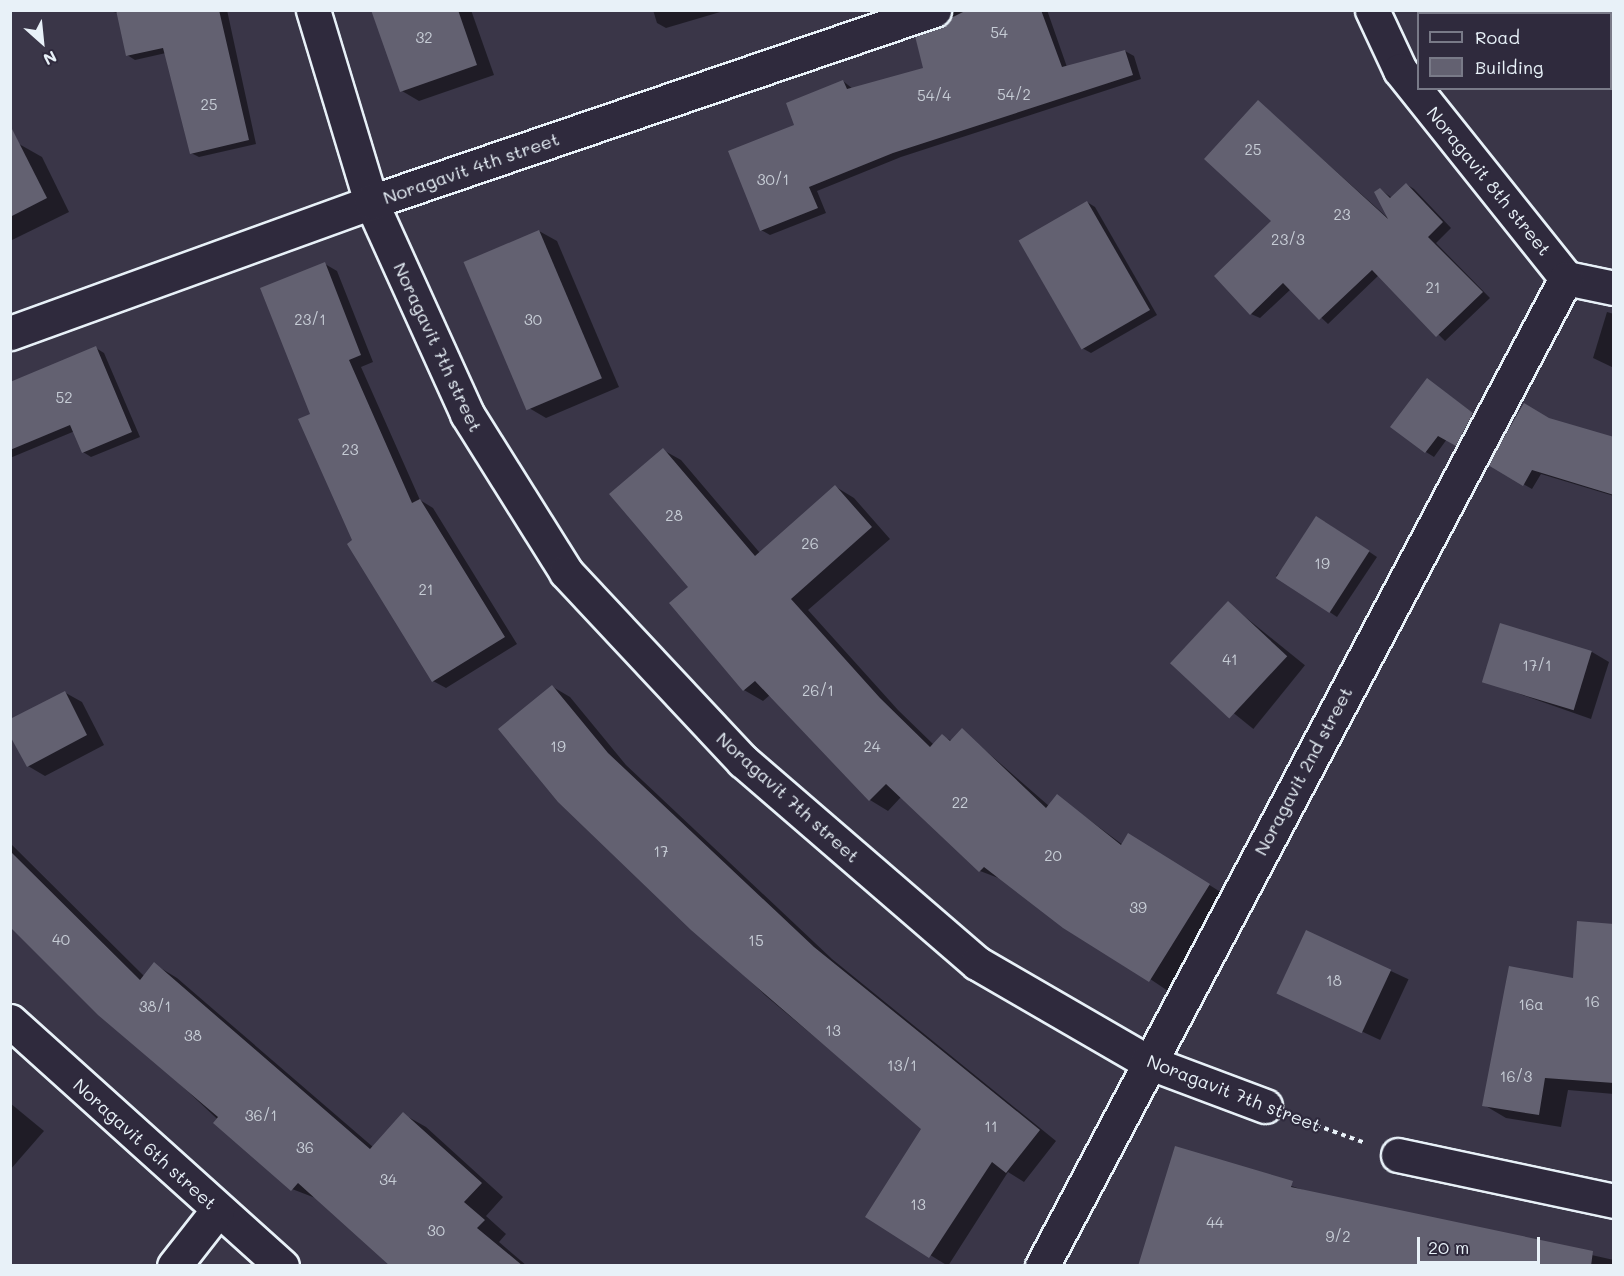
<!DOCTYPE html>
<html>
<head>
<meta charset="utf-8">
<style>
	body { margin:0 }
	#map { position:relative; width:1624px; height:1276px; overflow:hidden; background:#3a3648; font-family:Mali,sans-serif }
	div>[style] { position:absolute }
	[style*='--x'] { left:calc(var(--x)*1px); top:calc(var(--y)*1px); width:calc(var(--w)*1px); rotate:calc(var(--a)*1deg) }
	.shadow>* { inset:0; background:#0007; transform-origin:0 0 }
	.building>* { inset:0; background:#636171; transform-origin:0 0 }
	.path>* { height:4px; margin-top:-2px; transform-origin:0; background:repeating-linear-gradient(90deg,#e8f1f8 0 4.5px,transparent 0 9px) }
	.roads { filter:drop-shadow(2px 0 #e8f1f8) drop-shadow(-2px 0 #e8f1f8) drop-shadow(0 2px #e8f1f8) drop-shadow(0 -2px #e8f1f8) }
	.minor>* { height:33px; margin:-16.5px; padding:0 16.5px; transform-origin:16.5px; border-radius:16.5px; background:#2f2a3d }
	span { translate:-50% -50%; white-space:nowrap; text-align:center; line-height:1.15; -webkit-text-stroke:4.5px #2f2a3d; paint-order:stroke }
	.number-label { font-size:15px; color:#c7cdd6 }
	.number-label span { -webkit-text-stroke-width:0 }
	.street-label { font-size:18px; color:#e8f1f8 }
	.frame { position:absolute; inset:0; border:12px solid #e8f1f8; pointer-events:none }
	.legend { position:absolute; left:1417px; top:12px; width:195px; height:78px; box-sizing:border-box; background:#2f2a3d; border:2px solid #797a88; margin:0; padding:8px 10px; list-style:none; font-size:18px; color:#e8f1f8 }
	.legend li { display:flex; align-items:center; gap:12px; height:30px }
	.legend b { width:30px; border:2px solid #797a88 }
	.north { position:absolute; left:12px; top:12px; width:60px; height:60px; -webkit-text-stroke:4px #2f2a3d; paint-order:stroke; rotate:153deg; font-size:16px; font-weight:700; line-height:24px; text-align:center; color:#e8f1f8 }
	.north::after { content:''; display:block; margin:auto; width:21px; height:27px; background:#e8f1f8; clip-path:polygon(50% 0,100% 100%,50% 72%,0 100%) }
	.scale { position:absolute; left:1417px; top:1237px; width:123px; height:27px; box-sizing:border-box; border:3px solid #e8f1f8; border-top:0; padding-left:8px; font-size:18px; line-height:21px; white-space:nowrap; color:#e8f1f8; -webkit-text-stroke:4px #2f2a3d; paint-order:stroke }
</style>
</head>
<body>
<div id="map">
	<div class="shadow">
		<i style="clip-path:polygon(103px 10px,227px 10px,256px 144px,199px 157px,191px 153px,166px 53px,135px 60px,127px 55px,118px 13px)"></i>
		<i style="clip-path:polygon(373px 10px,471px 10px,494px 75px,419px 101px,402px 91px)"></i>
		<i style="clip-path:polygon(653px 10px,727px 10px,666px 28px,657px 23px)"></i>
		<i style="clip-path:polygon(952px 10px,1047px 10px,1067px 67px,1125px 51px,1134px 56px,1141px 79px,901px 157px,817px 191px,826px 213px,770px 235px,761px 230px,843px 81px,853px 89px,925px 69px)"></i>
		<i style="clip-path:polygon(1259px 102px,1389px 219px,1380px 189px,1392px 198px,1406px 184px,1414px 189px,1451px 228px,1436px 243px,1490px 298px,1445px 341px,1379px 275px,1328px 324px,1291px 289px,1260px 318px,1251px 314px,1274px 221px)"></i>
		<i style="clip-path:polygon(19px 144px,42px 157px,69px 212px,10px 241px,10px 148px)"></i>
		<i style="clip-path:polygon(1087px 202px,1095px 207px,1157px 315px,1091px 353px,1082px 348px,1020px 241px)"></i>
		<i style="clip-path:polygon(539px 231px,557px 241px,619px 387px,546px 418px,529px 408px)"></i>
		<i style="clip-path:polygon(325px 264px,337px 271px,373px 362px,361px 367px,420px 500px,433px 508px,517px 644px,446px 688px,433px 681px,354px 541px,312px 414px)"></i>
		<i style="clip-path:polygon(1607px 312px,1614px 314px,1614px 368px,1593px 358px)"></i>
		<i style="clip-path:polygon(96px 348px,104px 353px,140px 437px,91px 457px,83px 452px,75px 431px,10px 458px,10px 385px)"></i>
		<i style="clip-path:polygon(1435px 385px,1481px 419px,1465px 449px,1447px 439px,1434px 457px,1426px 452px)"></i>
		<i style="clip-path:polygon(1549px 420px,1614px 439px,1614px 496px,1541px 474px,1532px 489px,1490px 465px)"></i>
		<i style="clip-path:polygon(663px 450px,681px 460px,760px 553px,836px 487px,854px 498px,890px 539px,808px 610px,898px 710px,934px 745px,942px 736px,952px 741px,962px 730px,1049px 806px,1057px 796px,1123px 845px,1147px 846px,1227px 896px,1168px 991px,1001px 879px,980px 871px,901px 797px,888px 811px,870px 800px,770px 695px,763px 701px,744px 690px,671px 603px,690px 587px)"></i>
		<i style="clip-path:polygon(1325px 522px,1377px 557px,1337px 617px,1276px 576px)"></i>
		<i style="left:1228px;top:603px;width:99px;height:82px;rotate:39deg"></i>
		<i style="clip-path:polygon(1592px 652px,1609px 662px,1591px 719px,1483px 681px)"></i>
		<i style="clip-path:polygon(553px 687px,570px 697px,626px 765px,832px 959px,1056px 1141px,1024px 1182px,1008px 1172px,948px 1266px,867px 1216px,923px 1128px,766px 996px,559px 801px)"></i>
		<i style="clip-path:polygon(64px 692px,82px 702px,104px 745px,45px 776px,28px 766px)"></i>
		<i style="clip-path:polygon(10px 843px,144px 976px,154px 964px,177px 978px,373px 1147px,403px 1114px,426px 1127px,503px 1197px,486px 1216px,506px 1234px,499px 1242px,527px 1266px,391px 1266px,318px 1199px,292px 1189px,10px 925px)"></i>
		<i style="clip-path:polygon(1614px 925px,1614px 1094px,1568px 1090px,1561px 1127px,1506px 1118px,1484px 1105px)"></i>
		<i style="left:1307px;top:932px;width:112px;height:67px;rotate:25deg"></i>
		<i style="clip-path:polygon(10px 1103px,44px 1131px,10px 1170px)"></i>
		<i style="clip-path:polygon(1176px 1147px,1309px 1192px,1614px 1260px,1614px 1266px,1139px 1266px)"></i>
	</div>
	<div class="building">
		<i style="clip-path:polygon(116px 10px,219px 10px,249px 140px,190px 154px,163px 48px,126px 56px)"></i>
		<i style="clip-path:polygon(371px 10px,458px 10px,477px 65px,400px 92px)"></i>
		<i style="clip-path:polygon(967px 10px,1041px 10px,1062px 67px,1125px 50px,1133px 75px,893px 153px,809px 187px,818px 208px,760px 231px,728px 151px,794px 125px,786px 103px,843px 80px,847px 89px,923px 68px,915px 36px)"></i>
		<i style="clip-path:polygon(1258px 100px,1388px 219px,1374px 192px,1380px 188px,1390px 198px,1406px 183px,1443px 222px,1428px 237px,1483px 292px,1436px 337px,1372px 270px,1319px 320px,1283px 283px,1250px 315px,1214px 276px,1271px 221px,1204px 159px)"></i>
		<i style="clip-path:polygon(10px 125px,47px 198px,10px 217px)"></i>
		<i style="left:1087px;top:201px;width:126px;height:79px;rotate:60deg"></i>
		<i style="left:539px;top:230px;width:161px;height:82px;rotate:67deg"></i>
		<i style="clip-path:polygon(325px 262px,361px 355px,349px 360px,412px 503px,420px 499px,505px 637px,432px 682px,347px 544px,352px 540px,298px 419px,310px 414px,260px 288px)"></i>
		<i style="clip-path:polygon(96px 346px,132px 432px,82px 453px,70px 425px,10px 450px,10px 382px)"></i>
		<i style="clip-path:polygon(1427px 378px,1473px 413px,1456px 446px,1438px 436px,1425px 453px,1390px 427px)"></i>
		<i style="clip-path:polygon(1524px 403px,1549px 418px,1614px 437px,1614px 495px,1532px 470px,1523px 486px,1488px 465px)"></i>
		<i style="clip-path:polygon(663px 448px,755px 556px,835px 485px,872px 527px,791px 599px,880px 698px,930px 747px,942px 734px,950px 741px,962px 728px,1046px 808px,1057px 794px,1121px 845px,1128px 833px,1210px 884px,1149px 982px,1063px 928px,984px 867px,979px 872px,886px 784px,869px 801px,755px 681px,743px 691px,669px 603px,688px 587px,609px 494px)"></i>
		<i style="left:1316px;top:516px;width:64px;height:74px;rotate:33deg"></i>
		<i style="left:1228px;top:601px;width:81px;height:85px;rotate:43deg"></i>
		<i style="left:1500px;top:623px;width:96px;height:62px;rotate:17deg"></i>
		<i style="clip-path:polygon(552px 685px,608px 753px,814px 947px,1040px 1130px,1006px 1173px,992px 1162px,929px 1258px,865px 1217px,921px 1129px,691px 930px,558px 802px,498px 729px)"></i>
		<i style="clip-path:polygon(65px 691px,87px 735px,27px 767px,10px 736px,10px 719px)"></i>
		<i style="clip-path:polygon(10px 851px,140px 980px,154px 962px,370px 1149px,403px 1112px,482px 1183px,464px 1202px,485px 1220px,477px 1228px,523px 1266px,390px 1266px,298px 1183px,291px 1191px,213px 1123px,218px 1117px,98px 1015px,10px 927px)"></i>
		<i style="clip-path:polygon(1577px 921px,1614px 924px,1614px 1083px,1545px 1078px,1539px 1115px,1482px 1106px,1509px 966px,1573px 978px)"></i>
		<i style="left:1306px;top:930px;width:94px;height:70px;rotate:25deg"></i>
		<i style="clip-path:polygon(1175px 1146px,1293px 1181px,1291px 1187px,1593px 1251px,1591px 1266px,1138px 1266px)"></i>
	</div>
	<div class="path">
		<i style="--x:1299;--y:1119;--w:68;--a:19.8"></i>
	</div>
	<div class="roads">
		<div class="minor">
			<i style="--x:313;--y:10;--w:201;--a:73.2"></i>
			<i style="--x:371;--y:202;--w:233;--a:65.6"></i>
			<i style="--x:467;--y:414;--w:186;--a:57.9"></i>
			<i style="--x:566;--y:572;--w:259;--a:46.9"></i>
			<i style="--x:743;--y:761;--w:309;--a:40.8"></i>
			<i style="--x:977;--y:963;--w:198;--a:30.1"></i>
			<i style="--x:1148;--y:1062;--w:125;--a:20.6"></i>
			<i style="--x:1372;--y:10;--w:66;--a:65"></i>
			<i style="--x:1400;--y:70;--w:266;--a:51.4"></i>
			<i style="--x:1566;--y:278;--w:49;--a:11.8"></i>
			<i style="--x:10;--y:333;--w:384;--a:-19.9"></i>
			<i style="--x:371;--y:202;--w:595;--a:-18.83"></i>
			<i style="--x:10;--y:1021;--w:366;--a:42"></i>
			<i style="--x:1398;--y:1155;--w:221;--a:12"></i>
			<i style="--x:174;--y:1266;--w:70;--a:-52"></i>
			<i style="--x:1042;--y:1266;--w:1118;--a:-62.06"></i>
		</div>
	</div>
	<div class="number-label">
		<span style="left:999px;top:33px">54</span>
		<span style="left:424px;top:38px">32</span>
		<span style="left:1014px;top:95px">54/2</span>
		<span style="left:934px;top:96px">54/4</span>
		<span style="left:209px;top:105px">25</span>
		<span style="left:1253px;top:150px">25</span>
		<span style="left:773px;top:180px">30/1</span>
		<span style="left:1342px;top:215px">23</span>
		<span style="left:1288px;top:240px">23/3</span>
		<span style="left:1433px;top:288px">21</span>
		<span style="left:310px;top:320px">23/1</span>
		<span style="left:533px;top:320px">30</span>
		<span style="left:64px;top:398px">52</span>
		<span style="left:350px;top:450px">23</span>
		<span style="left:674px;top:516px">28</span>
		<span style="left:810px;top:544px">26</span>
		<span style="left:1322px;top:564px">19</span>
		<span style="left:426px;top:590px">21</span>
		<span style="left:1230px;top:660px">41</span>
		<span style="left:1537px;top:666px">17/1</span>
		<span style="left:818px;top:691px">26/1</span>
		<span style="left:558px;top:747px">19</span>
		<span style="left:872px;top:747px">24</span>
		<span style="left:960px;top:803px">22</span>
		<span style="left:661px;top:852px">17</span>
		<span style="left:1053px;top:856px">20</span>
		<span style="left:1138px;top:908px">39</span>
		<span style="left:61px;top:940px">40</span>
		<span style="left:756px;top:941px">15</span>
		<span style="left:1334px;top:981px">18</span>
		<span style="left:1592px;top:1002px">16</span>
		<span style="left:1531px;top:1005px">16a</span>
		<span style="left:155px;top:1007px">38/1</span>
		<span style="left:833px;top:1031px">13</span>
		<span style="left:193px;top:1036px">38</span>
		<span style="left:902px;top:1066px">13/1</span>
		<span style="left:1516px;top:1077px">16/3</span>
		<span style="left:261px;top:1116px">36/1</span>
		<span style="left:991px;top:1127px">11</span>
		<span style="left:305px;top:1148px">36</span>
		<span style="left:388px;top:1180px">34</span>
		<span style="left:918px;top:1205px">13</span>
		<span style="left:1215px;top:1223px">44</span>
		<span style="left:436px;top:1231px">30</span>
		<span style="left:1338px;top:1237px">9/2</span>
	</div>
	<div class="street-label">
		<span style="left:471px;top:168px;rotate:-19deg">Noragavit 4th street</span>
		<span style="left:1489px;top:181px;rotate:51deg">Noragavit 8th street</span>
		<span style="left:438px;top:347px;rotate:65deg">Noragavit 7th street</span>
		<span style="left:1303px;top:771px;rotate:-62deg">Noragavit 2nd street</span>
		<span style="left:788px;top:797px;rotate:42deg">Noragavit 7th street</span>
		<span style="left:1234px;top:1093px;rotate:21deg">Noragavit 7th street</span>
		<span style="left:145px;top:1144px;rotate:42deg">Noragavit 6th street</span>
	</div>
	<div class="frame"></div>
	<ul class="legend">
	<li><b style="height:8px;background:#2f2a3d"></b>Road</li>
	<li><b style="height:16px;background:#636171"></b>Building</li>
	</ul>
	<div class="north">N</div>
	<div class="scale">20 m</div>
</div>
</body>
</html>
